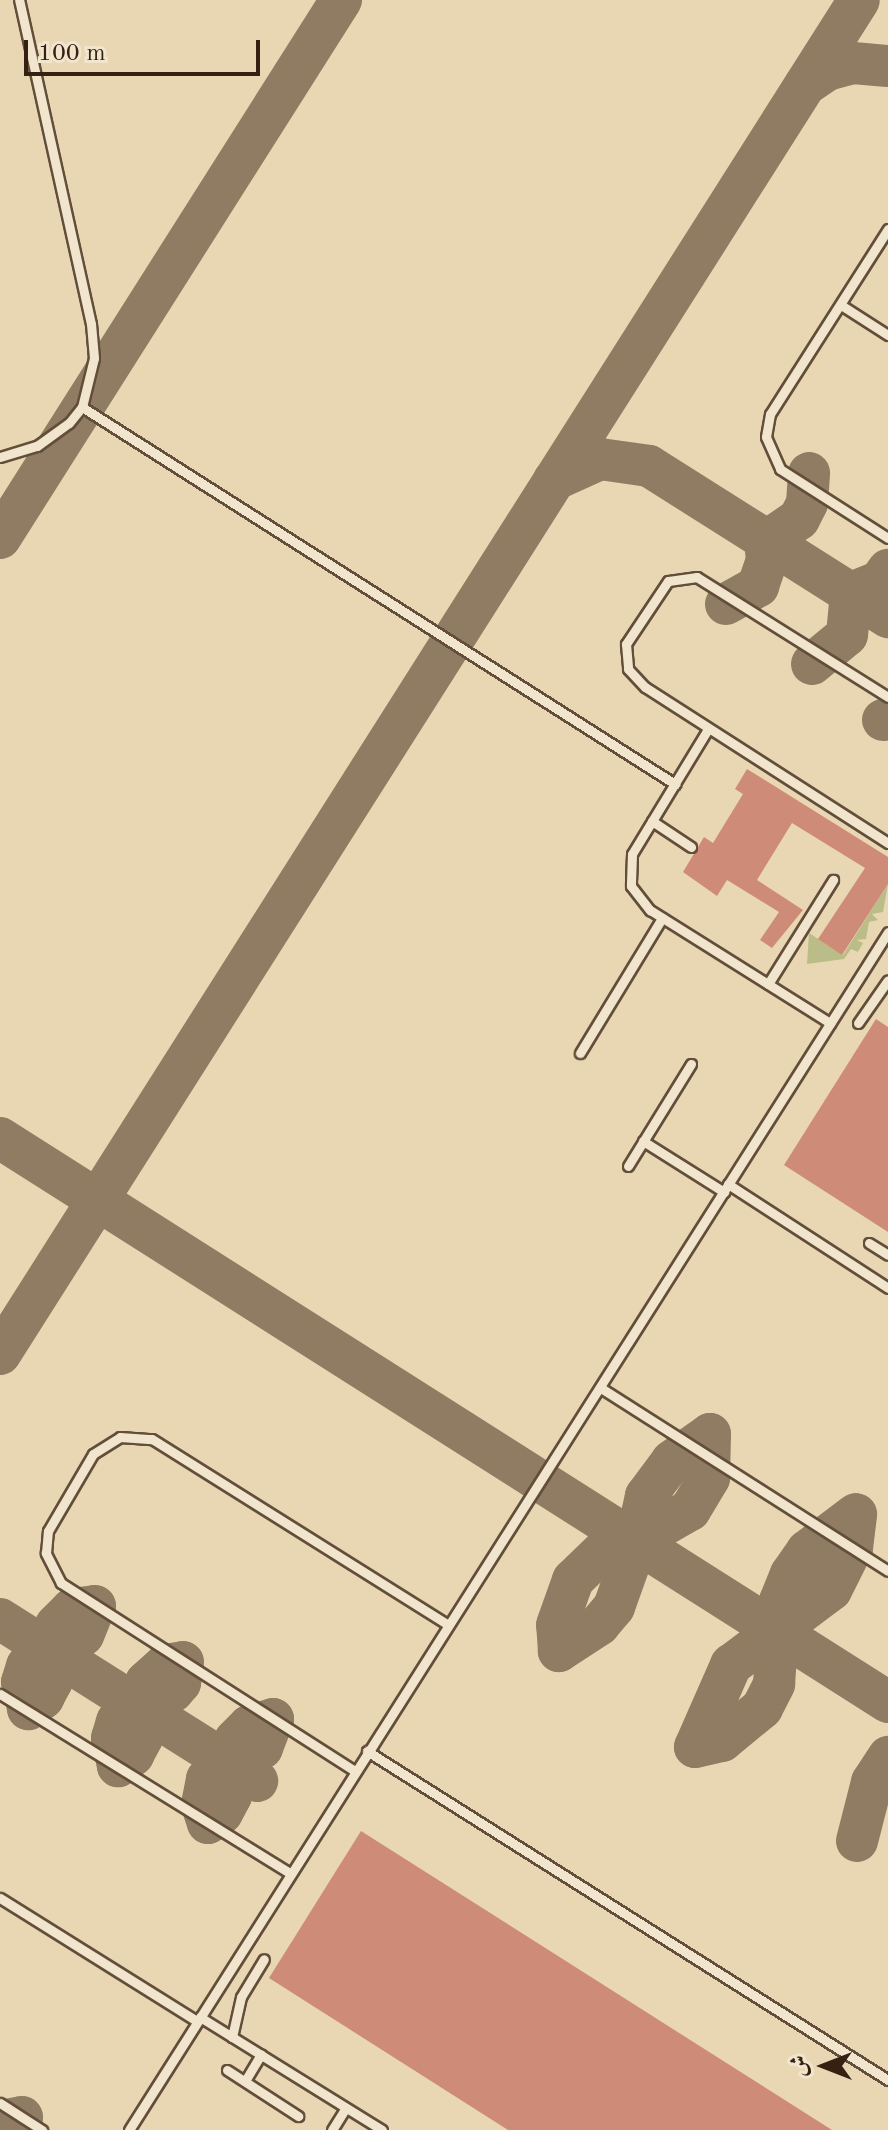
<!DOCTYPE html>
<html>
<head>
<meta charset="utf-8">
<style>
	body { margin:0 }
	#map { position:relative; width:888px; height:2130px; overflow:hidden; background:#e9d7b3; font-family:"Old Standard TT",Amiri,serif }
	div>[style] { position:absolute }
	[style*='--x'] { left:calc(var(--x)*1px); top:calc(var(--y)*1px); width:calc(var(--w)*1px); rotate:calc(var(--a)*1deg) }
	.green>* { inset:0; background:#bbbd89 }
	.taxiway>* { height:42px; margin:-21px; padding:0 21px; transform-origin:21px; border-radius:21px; background:#8f7c62 }
	.building>* { inset:0; background:#ce8b78 }
	.roads { filter:drop-shadow(2px 0 #624e3a) drop-shadow(-2px 0 #624e3a) drop-shadow(0 2px #624e3a) drop-shadow(0 -2px #624e3a) }
	.lane>* { height:9px; margin:-4.5px; padding:0 4.5px; transform-origin:4.5px; border-radius:4.5px; background:#f1e5ce }
	span { translate:-50% -50%; white-space:nowrap; text-align:center; line-height:1.15; -webkit-text-stroke:7px #f1e5ce; paint-order:stroke }
	.north { position:absolute; left:784px; top:2026px; width:80px; height:80px; -webkit-text-stroke:6px #f1e5ce; paint-order:stroke; rotate:270deg; font-size:22px; font-weight:700; line-height:32px; text-align:center; color:#352012 }
	.north::after { content:''; display:block; margin:auto; width:28px; height:36px; background:#352012; clip-path:polygon(50% 0,100% 100%,50% 72%,0 100%) }
	.scale { position:absolute; left:24px; top:40px; width:236px; height:36px; box-sizing:border-box; border:4px solid #352012; border-top:0; padding-left:10px; font-size:24px; line-height:28px; white-space:nowrap; color:#352012; -webkit-text-stroke:6px #f1e5ce; paint-order:stroke }
</style>
</head>
<body>
<div id="map">
	<div class="green">
		<i style="clip-path:polygon(888px 884px,883px 912px,872px 914px,878px 920px,869px 922px,866px 939px,857px 940px,863px 943px,858px 952px,851px 949px,844px 959px,807px 964px,809px 933px,843px 955px)"></i>
	</div>
	<div class="taxiway">
		<i style="--x:805;--y:85;--w:27;--a:-34"></i>
		<i style="--x:827;--y:70;--w:27;--a:-15"></i>
		<i style="--x:853;--y:63;--w:35;--a:5"></i>
		<i style="--x:554;--y:480;--w:51;--a:-24.5"></i>
		<i style="--x:600;--y:459;--w:49;--a:8.1"></i>
		<i style="--x:649;--y:466;--w:283;--a:32.3"></i>
		<i style="--x:0;--y:538;--w:637;--a:-57.63"></i>
		<i style="--x:726;--y:604;--w:37;--a:-29"></i>
		<i style="--x:758;--y:586;--w:28;--a:-71"></i>
		<i style="--x:767;--y:560;--w:18;--a:-96"></i>
		<i style="--x:765;--y:542;--w:41;--a:-34.1"></i>
		<i style="--x:799;--y:519;--w:18;--a:-63"></i>
		<i style="--x:807;--y:503;--w:30;--a:-86"></i>
		<i style="--x:812;--y:664;--w:45;--a:-39.6"></i>
		<i style="--x:847;--y:635;--w:42;--a:-84.6"></i>
		<i style="--x:851;--y:593;--w:31;--a:-22"></i>
		<i style="--x:880;--y:581;--w:14;--a:-54"></i>
		<i style="--x:883;--y:720;--w:5;--a:-22"></i>
		<i style="--x:0;--y:1138;--w:1052;--a:32.42"></i>
		<i style="--x:0;--y:1354;--w:1603;--a:-57.61"></i>
		<i style="--x:710;--y:1434;--w:47;--a:144.6"></i>
		<i style="--x:672;--y:1461;--w:44;--a:126.6"></i>
		<i style="--x:646;--y:1496;--w:46;--a:102.5"></i>
		<i style="--x:636;--y:1541;--w:22;--a:106"></i>
		<i style="--x:630;--y:1562;--w:48;--a:109.6"></i>
		<i style="--x:614;--y:1607;--w:23;--a:130"></i>
		<i style="--x:599;--y:1625;--w:48;--a:147"></i>
		<i style="--x:559;--y:1651;--w:26;--a:-94"></i>
		<i style="--x:557;--y:1625;--w:48;--a:-70.4"></i>
		<i style="--x:573;--y:1580;--w:47;--a:-44.1"></i>
		<i style="--x:607;--y:1547;--w:30;--a:-12"></i>
		<i style="--x:636;--y:1541;--w:62;--a:-29.9"></i>
		<i style="--x:690;--y:1510;--w:37;--a:-59"></i>
		<i style="--x:709;--y:1478;--w:44;--a:-88.7"></i>
		<i style="--x:95;--y:1606;--w:31;--a:112"></i>
		<i style="--x:83;--y:1635;--w:20;--a:150"></i>
		<i style="--x:66;--y:1645;--w:19;--a:164"></i>
		<i style="--x:48;--y:1650;--w:9;--a:167"></i>
		<i style="--x:39;--y:1652;--w:18;--a:131"></i>
		<i style="--x:27;--y:1666;--w:17;--a:107"></i>
		<i style="--x:22;--y:1682;--w:28;--a:77"></i>
		<i style="--x:28;--y:1709;--w:19;--a:-36"></i>
		<i style="--x:43;--y:1698;--w:19;--a:-62"></i>
		<i style="--x:52;--y:1681;--w:31;--a:-97"></i>
		<i style="--x:48;--y:1650;--w:26;--a:-72"></i>
		<i style="--x:56;--y:1625;--w:23;--a:-45"></i>
		<i style="--x:72;--y:1609;--w:23;--a:-7"></i>
		<i style="--x:0;--y:1619;--w:304;--a:32.2"></i>
		<i style="--x:273;--y:1719;--w:31;--a:111"></i>
		<i style="--x:262;--y:1748;--w:37;--a:158"></i>
		<i style="--x:228;--y:1762;--w:27;--a:141"></i>
		<i style="--x:207;--y:1779;--w:26;--a:101"></i>
		<i style="--x:202;--y:1805;--w:19;--a:72"></i>
		<i style="--x:208;--y:1823;--w:17;--a:-36"></i>
		<i style="--x:222;--y:1813;--w:19;--a:-62"></i>
		<i style="--x:231;--y:1796;--w:34;--a:-95"></i>
		<i style="--x:228;--y:1762;--w:23;--a:-72"></i>
		<i style="--x:235;--y:1740;--w:20;--a:-45"></i>
		<i style="--x:249;--y:1726;--w:25;--a:-16"></i>
		<i style="--x:695;--y:1747;--w:28;--a:-13"></i>
		<i style="--x:722;--y:1741;--w:52;--a:-39.5"></i>
		<i style="--x:762;--y:1708;--w:27;--a:-63"></i>
		<i style="--x:774;--y:1684;--w:83;--a:-85.9"></i>
		<i style="--x:780;--y:1601;--w:29;--a:-68"></i>
		<i style="--x:791;--y:1574;--w:28;--a:-55"></i>
		<i style="--x:807;--y:1551;--w:61;--a:-37.1"></i>
		<i style="--x:695;--y:1747;--w:90;--a:-66.3"></i>
		<i style="--x:731;--y:1665;--w:125;--a:-36.9"></i>
		<i style="--x:831;--y:1590;--w:47;--a:-63.4"></i>
		<i style="--x:852;--y:1548;--w:34;--a:-83"></i>
		<i style="--x:118;--y:1766;--w:19;--a:-36"></i>
		<i style="--x:133;--y:1755;--w:19;--a:-62"></i>
		<i style="--x:142;--y:1738;--w:31;--a:-96"></i>
		<i style="--x:139;--y:1707;--w:26;--a:-74"></i>
		<i style="--x:146;--y:1682;--w:25;--a:-42"></i>
		<i style="--x:165;--y:1665;--w:18;--a:-9"></i>
		<i style="--x:183;--y:1662;--w:21;--a:98"></i>
		<i style="--x:180;--y:1683;--w:11;--a:131"></i>
		<i style="--x:173;--y:1691;--w:20;--a:150"></i>
		<i style="--x:156;--y:1701;--w:18;--a:161"></i>
		<i style="--x:139;--y:1707;--w:8;--a:166"></i>
		<i style="--x:131;--y:1709;--w:18;--a:139"></i>
		<i style="--x:117;--y:1721;--w:18;--a:106"></i>
		<i style="--x:112;--y:1738;--w:29;--a:78"></i>
		<i style="--x:857;--y:1841;--w:61;--a:-75.7"></i>
		<i style="--x:872;--y:1782;--w:30;--a:-57"></i>
		<i style="--x:0;--y:2121;--w:22;--a:-10"></i>
		<i style="--x:22;--y:2117;--w:13;--a:99"></i>
	</div>
	<div class="building">
		<i style="clip-path:polygon(747px 769px,888px 857px,888px 884px,842px 955px,818px 939px,865px 868px,792px 823px,757px 880px,803px 910px,772px 948px,760px 940px,779px 912px,727px 880px,717px 896px,683px 872px,704px 837px,713px 843px,743px 794px,735px 789px)"></i>
		<i style="clip-path:polygon(876px 1019px,888px 1027px,888px 1232px,784px 1165px)"></i>
		<i style="clip-path:polygon(361px 1831px,832px 2130px,508px 2130px,269px 1978px)"></i>
	</div>
	<div class="roads">
		<div class="lane">
			<i style="--x:888;--y:229;--w:219;--a:122.5"></i>
			<i style="--x:770;--y:414;--w:23;--a:100"></i>
			<i style="--x:766;--y:437;--w:35;--a:66"></i>
			<i style="--x:780;--y:469;--w:128;--a:32.6"></i>
			<i style="--x:841;--y:305;--w:56;--a:32.6"></i>
			<i style="--x:82;--y:407;--w:703;--a:32.45"></i>
			<i style="--x:0;--y:457;--w:39;--a:-17"></i>
			<i style="--x:37;--y:446;--w:39;--a:-36"></i>
			<i style="--x:69;--y:423;--w:21;--a:-51"></i>
			<i style="--x:82;--y:407;--w:50;--a:-76.2"></i>
			<i style="--x:94;--y:358;--w:34;--a:-95"></i>
			<i style="--x:91;--y:324;--w:332;--a:-102.5"></i>
			<i style="--x:888;--y:697;--w:226;--a:-147.9"></i>
			<i style="--x:697;--y:577;--w:29;--a:172"></i>
			<i style="--x:668;--y:581;--w:76;--a:123.7"></i>
			<i style="--x:626;--y:644;--w:25;--a:85"></i>
			<i style="--x:628;--y:669;--w:25;--a:47"></i>
			<i style="--x:645;--y:687;--w:289;--a:32.7"></i>
			<i style="--x:708;--y:729;--w:146;--a:121.3"></i>
			<i style="--x:632;--y:854;--w:32;--a:92"></i>
			<i style="--x:631;--y:886;--w:31;--a:52"></i>
			<i style="--x:650;--y:910;--w:213;--a:32.1"></i>
			<i style="--x:652;--y:821;--w:47;--a:33.7"></i>
			<i style="--x:768;--y:984;--w:123;--a:-58"></i>
			<i style="--x:858;--y:1023;--w:52;--a:-55.1"></i>
			<i style="--x:580;--y:1053;--w:158;--a:-58.7"></i>
			<i style="--x:643;--y:1141;--w:96;--a:32.2"></i>
			<i style="--x:628;--y:1166;--w:120;--a:-58.3"></i>
			<i style="--x:728;--y:1184;--w:191;--a:33"></i>
			<i style="--x:869;--y:1243;--w:22;--a:32"></i>
			<i style="--x:601;--y:1388;--w:340;--a:32.5"></i>
			<i style="--x:0;--y:1694;--w:341;--a:31.7"></i>
			<i style="--x:367;--y:1751;--w:616;--a:32.27"></i>
			<i style="--x:355;--y:1771;--w:349;--a:-147.4"></i>
			<i style="--x:61;--y:1583;--w:34;--a:-117"></i>
			<i style="--x:46;--y:1553;--w:22;--a:-85"></i>
			<i style="--x:48;--y:1531;--w:89;--a:-59.7"></i>
			<i style="--x:93;--y:1454;--w:32;--a:-32"></i>
			<i style="--x:120;--y:1437;--w:32;--a:4"></i>
			<i style="--x:152;--y:1439;--w:350;--a:32.1"></i>
			<i style="--x:0;--y:1898;--w:232;--a:32"></i>
			<i style="--x:200;--y:2017;--w:214;--a:31.8"></i>
			<i style="--x:232;--y:2037;--w:41;--a:-77.3"></i>
			<i style="--x:241;--y:1997;--w:44;--a:-58.8"></i>
			<i style="--x:227;--y:2070;--w:85;--a:32.9"></i>
			<i style="--x:245;--y:2081;--w:31;--a:-59"></i>
			<i style="--x:0;--y:2103;--w:50;--a:32.7"></i>
			<i style="--x:129;--y:2130;--w:1418;--a:-57.64"></i>
			<i style="--x:332;--y:2130;--w:26;--a:-58"></i>
		</div>
	</div>
	<div class="north">ش</div>
	<div class="scale">100 m</div>
</div>
</body>
</html>
